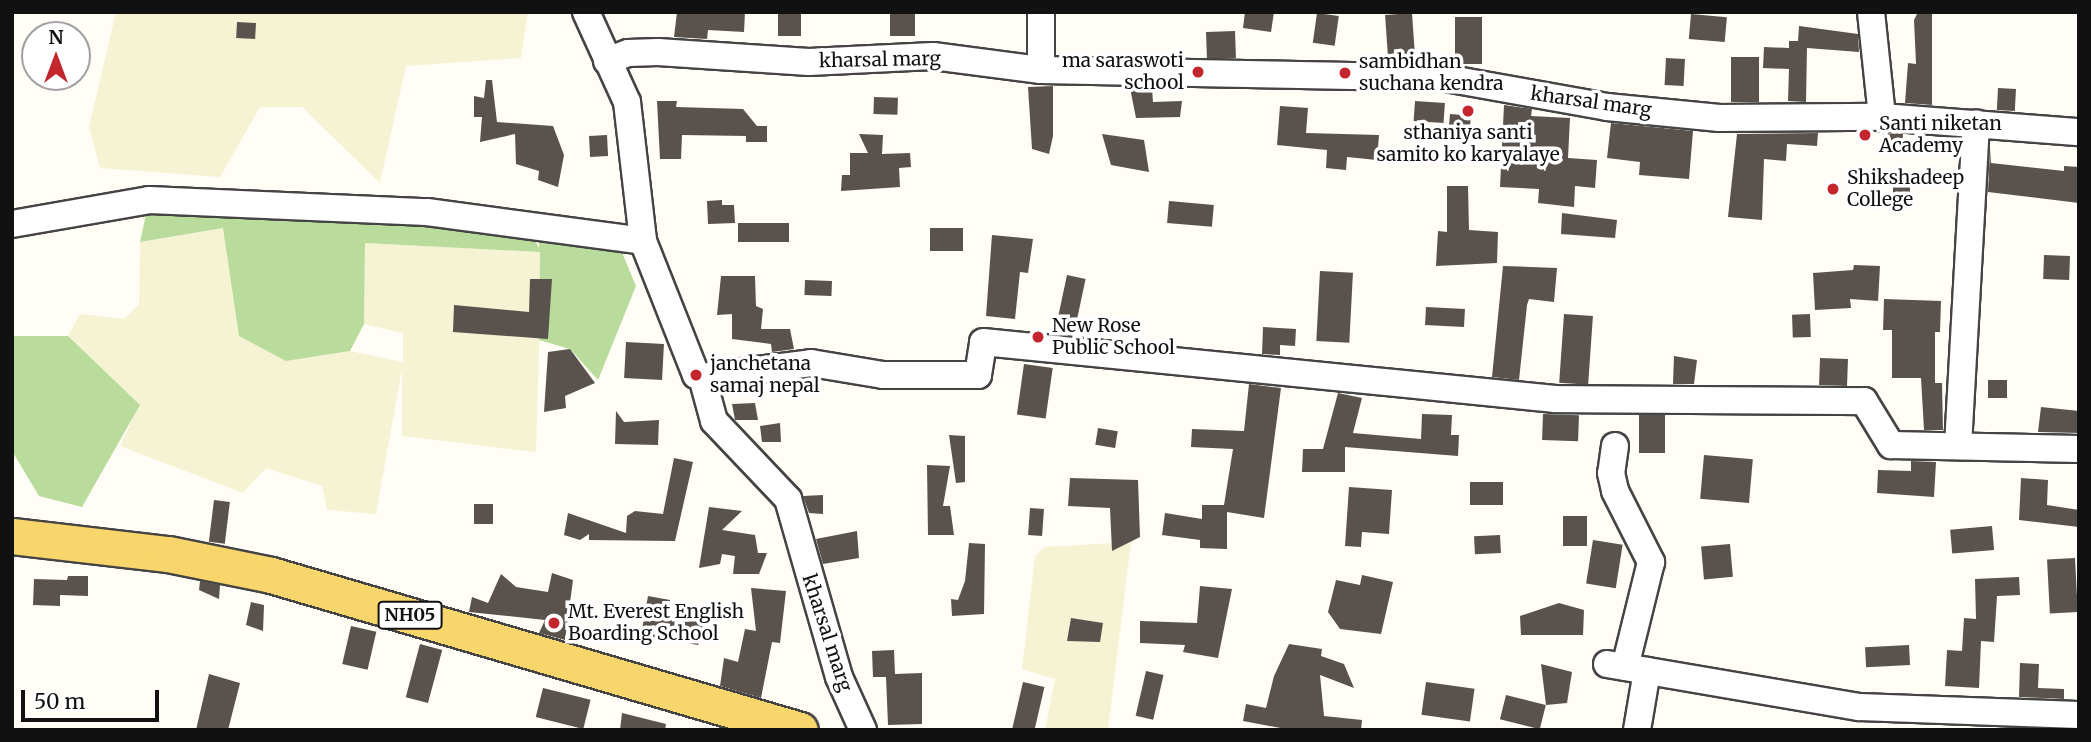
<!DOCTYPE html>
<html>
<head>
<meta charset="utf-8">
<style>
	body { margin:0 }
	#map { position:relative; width:2091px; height:742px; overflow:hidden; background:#fffdf5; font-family:Merriweather,serif }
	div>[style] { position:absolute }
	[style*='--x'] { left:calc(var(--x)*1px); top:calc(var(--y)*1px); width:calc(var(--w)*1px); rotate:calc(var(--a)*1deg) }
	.farmland>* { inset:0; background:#f6f3d4 }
	.forest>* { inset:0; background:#b9dc9c }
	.building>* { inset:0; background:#5a524d; transform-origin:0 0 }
	.roads { filter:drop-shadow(2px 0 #444) drop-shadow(-2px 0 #444) drop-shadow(0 2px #444) drop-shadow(0 -2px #444) }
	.minor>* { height:26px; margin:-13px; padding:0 13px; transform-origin:13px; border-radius:13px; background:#fff }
	.major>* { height:35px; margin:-17.5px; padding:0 17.5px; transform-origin:17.5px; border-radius:17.5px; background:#f9d66b }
	.dots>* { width:19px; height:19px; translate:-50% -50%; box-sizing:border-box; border:4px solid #fff; border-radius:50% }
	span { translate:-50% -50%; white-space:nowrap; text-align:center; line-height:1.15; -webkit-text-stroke:7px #fff; paint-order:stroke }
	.shield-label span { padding:2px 5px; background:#fff; border:2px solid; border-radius:5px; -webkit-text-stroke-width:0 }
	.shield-label { font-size:18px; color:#111; font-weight:700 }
	.street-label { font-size:19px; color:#111 }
	.poi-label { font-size:19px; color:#111 }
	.right { translate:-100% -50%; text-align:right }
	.left { translate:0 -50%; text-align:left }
	.frame { position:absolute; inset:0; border:14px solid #111; pointer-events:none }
	.north { position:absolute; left:21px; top:21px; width:70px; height:70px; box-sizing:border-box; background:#fff; border:2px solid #a0a0a0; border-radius:50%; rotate:0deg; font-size:19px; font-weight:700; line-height:28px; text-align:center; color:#111 }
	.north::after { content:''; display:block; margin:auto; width:24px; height:32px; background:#c4262e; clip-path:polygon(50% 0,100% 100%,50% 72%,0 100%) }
	.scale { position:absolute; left:21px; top:690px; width:138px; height:32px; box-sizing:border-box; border:4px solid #111; border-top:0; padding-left:9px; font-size:21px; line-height:24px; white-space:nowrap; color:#111; -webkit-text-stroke:5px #fff; paint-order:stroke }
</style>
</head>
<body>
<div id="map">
	<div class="farmland">
		<i style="clip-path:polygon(116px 12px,528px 12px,521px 58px,406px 66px,380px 183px,302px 107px,260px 107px,220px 177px,100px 168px,89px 127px)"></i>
		<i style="clip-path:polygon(224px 228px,286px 361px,350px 351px,403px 362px,403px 333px,364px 324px,365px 243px,542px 252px,536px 452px,402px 436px,402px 369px,376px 514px,327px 510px,322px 486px,266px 468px,243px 493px,120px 446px,139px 405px,68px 336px,80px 314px,124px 319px,139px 304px,140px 242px)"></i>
		<i style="clip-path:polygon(1131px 542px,1108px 730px,1045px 730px,1055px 679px,1022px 669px,1035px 556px,1044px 547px)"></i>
	</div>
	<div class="forest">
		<i style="clip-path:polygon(149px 200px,526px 224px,539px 248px,540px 228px,616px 238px,636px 286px,598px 380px,570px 349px,539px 340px,540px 252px,365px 243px,364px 324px,350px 351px,286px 361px,239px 336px,223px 228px,140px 242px)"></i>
		<i style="clip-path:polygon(12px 336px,68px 336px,140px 405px,82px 507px,39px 496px,12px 451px)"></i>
	</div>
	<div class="building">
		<i style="clip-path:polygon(677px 12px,745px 12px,744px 32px,708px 30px,707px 39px,674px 37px)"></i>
		<i style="left:778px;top:12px;width:23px;height:24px"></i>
		<i style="left:890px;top:12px;width:25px;height:24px"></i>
		<i style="clip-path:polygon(1245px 12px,1274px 12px,1271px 32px,1243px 28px)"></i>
		<i style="clip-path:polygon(1918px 12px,1932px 12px,1932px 105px,1905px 103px,1908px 63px,1916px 64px,1914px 20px)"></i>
		<i style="left:1317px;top:13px;width:22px;height:30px;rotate:8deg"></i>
		<i style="left:1412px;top:13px;width:42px;height:27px;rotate:86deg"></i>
		<i style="left:1691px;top:14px;width:36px;height:25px;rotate:5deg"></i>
		<i style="left:1455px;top:17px;width:27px;height:47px"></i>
		<i style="left:237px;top:22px;width:19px;height:16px;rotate:3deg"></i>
		<i style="clip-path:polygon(1799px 26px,1858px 34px,1859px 52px,1807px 48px,1806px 102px,1788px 101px,1789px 69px,1763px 68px,1764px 47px,1789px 48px,1789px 41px,1798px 41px)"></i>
		<i style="left:1235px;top:31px;width:27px;height:29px;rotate:88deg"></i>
		<i style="left:1731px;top:57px;width:28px;height:45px"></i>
		<i style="left:1666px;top:58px;width:19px;height:27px;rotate:3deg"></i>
		<i style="clip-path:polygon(486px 80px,492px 80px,497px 122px,553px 126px,564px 155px,558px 187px,538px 180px,539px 171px,516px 164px,515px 134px,480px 142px,482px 117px,474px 117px,474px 96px,484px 98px)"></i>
		<i style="clip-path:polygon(1053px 86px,1053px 136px,1049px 154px,1032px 149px,1028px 87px)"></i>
		<i style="clip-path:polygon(1130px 88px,1152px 88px,1153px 102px,1182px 101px,1180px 117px,1136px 118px)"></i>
		<i style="left:1998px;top:88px;width:18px;height:22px;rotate:3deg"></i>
		<i style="left:874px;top:97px;width:24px;height:17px;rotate:2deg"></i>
		<i style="clip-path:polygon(657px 101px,677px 101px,676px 107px,743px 109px,757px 126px,767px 126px,767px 142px,746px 142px,746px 136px,682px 135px,681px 159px,660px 159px)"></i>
		<i style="left:1415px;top:101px;width:30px;height:20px;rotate:4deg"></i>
		<i style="clip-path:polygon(1504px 105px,1532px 109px,1531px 116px,1570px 118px,1568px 158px,1597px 160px,1595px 188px,1575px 186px,1574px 207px,1538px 203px,1539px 189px,1500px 187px)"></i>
		<i style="clip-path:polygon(1280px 106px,1308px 108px,1306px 133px,1379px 135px,1377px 160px,1347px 157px,1346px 170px,1326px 168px,1327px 150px,1277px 145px)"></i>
		<i style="left:1450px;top:114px;width:21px;height:24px;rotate:5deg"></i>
		<i style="clip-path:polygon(1611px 123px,1693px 131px,1689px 179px,1639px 175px,1640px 162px,1607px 158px)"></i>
		<i style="clip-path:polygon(1818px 133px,1817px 146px,1787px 144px,1786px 161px,1764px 159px,1762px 220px,1728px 217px,1737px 134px)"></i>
		<i style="left:1883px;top:133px;width:20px;height:20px;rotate:3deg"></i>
		<i style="clip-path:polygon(859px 134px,883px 135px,882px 154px,910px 153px,911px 167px,899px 168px,900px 187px,841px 191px,842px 175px,850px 175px,850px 153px,868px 153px)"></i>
		<i style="clip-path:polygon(1102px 134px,1144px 140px,1149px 172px,1111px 165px)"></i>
		<i style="left:607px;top:135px;width:21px;height:18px;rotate:87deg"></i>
		<i style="clip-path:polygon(1990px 149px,1991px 163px,2064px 171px,2064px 166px,2079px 167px,2079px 203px,1988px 192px)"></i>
		<i style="left:1893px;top:183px;width:17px;height:15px"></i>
		<i style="clip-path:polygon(1447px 186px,1468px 186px,1469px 230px,1498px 232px,1497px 263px,1436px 266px,1438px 231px,1447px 232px)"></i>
		<i style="clip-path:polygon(722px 200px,722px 205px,734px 205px,735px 223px,708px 224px,707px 201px)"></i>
		<i style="left:1169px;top:201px;width:45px;height:22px;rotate:5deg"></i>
		<i style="clip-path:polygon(1562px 213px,1617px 220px,1615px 238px,1561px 234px)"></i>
		<i style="left:789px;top:223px;width:19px;height:51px;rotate:90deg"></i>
		<i style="left:930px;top:228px;width:33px;height:23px"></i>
		<i style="clip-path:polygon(992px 235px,1033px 239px,1028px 273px,1020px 272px,1015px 319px,986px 316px)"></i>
		<i style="left:2044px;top:255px;width:26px;height:24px;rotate:2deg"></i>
		<i style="clip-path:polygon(1854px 265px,1880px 266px,1878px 301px,1850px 299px,1851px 308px,1815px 310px,1813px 273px,1853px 270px)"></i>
		<i style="clip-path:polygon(1503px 266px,1557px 268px,1554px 302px,1529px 299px,1527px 305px,1519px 380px,1492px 377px)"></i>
		<i style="left:1320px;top:271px;width:33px;height:70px;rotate:3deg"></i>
		<i style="left:1067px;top:275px;width:19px;height:56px;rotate:12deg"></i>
		<i style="clip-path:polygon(721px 276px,755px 276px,756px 306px,763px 309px,761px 329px,790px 329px,794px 349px,772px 352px,771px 344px,732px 339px,732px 314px,717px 315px)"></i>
		<i style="clip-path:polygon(530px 279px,552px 279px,548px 339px,453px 332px,454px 305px,529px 312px)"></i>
		<i style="left:805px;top:280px;width:27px;height:15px;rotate:2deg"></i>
		<i style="clip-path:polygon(1884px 299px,1941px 301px,1940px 332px,1935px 332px,1935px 383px,1942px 383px,1943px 430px,1924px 430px,1921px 378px,1892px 378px,1892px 330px,1883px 330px)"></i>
		<i style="left:1426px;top:307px;width:39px;height:18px;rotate:3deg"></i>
		<i style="left:1564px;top:314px;width:29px;height:69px;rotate:4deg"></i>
		<i style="left:1810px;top:314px;width:23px;height:18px;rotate:88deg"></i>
		<i style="clip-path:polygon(1263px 327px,1296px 329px,1295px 346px,1280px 345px,1280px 355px,1262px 354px)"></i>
		<i style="left:626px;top:342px;width:38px;height:36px;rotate:3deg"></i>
		<i style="clip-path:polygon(570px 349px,595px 383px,565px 396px,566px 408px,544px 412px,548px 352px)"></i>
		<i style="clip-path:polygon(1674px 356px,1697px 360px,1694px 384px,1673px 384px)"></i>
		<i style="left:1820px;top:358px;width:28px;height:27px;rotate:2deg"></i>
		<i style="left:1024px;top:364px;width:29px;height:51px;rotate:8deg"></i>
		<i style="left:1988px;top:380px;width:19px;height:18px"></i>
		<i style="clip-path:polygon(1249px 384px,1281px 388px,1264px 518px,1227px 512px,1227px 549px,1200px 548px,1200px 540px,1162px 535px,1165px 513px,1202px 519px,1202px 505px,1224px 505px,1233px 449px,1191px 447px,1192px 429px,1244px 431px)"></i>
		<i style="clip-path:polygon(1338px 393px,1362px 398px,1353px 433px,1421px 439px,1422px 414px,1452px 415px,1451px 435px,1459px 435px,1458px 456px,1345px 447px,1345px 472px,1302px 472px,1303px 449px,1323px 449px)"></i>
		<i style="clip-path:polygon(755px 403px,758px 420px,735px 420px,732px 404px)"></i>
		<i style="clip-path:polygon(2041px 407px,2079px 411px,2079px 433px,2038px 432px)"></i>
		<i style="clip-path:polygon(616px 411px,624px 422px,659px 420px,658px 445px,615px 444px)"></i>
		<i style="left:1543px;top:414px;width:36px;height:26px;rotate:2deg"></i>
		<i style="left:1639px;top:415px;width:26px;height:38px"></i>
		<i style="clip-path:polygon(780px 423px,781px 442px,762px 442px,760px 426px)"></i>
		<i style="left:1098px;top:428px;width:20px;height:17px;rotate:9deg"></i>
		<i style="clip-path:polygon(949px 435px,965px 436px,965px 482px,956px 483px)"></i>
		<i style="left:1704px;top:455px;width:49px;height:44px;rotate:5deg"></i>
		<i style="clip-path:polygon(674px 458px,693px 462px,675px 541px,589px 540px,589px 534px,580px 540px,564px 535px,568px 513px,626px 533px,627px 516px,635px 511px,663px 514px)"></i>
		<i style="clip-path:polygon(1911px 461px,1936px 462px,1934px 497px,1877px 493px,1878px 470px,1911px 471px)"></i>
		<i style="clip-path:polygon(927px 465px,950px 466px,943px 506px,950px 506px,954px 535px,928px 535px)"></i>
		<i style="clip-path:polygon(1070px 478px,1138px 480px,1140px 537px,1112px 551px,1110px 508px,1068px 506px)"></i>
		<i style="clip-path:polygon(2021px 478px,2048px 480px,2047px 505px,2079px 510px,2079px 527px,2019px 520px)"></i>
		<i style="left:1470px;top:482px;width:33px;height:23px"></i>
		<i style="clip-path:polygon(1349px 487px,1392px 490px,1389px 534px,1362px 532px,1361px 547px,1345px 546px)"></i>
		<i style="clip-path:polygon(823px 495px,823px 514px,809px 513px,803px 496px)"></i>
		<i style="left:214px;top:500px;width:16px;height:42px;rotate:7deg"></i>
		<i style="left:474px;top:504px;width:19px;height:20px"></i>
		<i style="clip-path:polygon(709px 507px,742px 511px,722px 530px,755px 535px,758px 553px,767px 553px,759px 574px,733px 574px,735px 556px,722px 554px,720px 564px,699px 568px)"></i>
		<i style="left:1030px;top:508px;width:14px;height:27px;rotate:4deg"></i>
		<i style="left:1563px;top:516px;width:24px;height:30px"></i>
		<i style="left:1992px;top:526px;width:24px;height:42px;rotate:85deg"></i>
		<i style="clip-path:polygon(857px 531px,859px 558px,823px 564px,816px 539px)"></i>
		<i style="left:1500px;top:535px;width:18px;height:26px;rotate:87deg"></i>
		<i style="left:1593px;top:540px;width:30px;height:44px;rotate:9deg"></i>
		<i style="clip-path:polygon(969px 543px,985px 544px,984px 614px,952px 616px,951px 599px,958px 600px,965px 581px)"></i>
		<i style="left:1730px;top:544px;width:33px;height:29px;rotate:85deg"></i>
		<i style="left:2075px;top:558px;width:54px;height:28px;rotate:87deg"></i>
		<i style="clip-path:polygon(552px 573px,573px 580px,565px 640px,539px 633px,545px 620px,469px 612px,472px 597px,488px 603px,501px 574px,516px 587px,548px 592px)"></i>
		<i style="clip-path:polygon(1362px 575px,1393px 582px,1381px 634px,1340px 629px,1328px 612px,1336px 580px,1360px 585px)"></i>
		<i style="clip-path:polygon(68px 576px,88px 576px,88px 596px,60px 595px,60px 606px,33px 605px,34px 579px,67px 580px)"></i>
		<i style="clip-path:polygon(2019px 577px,2020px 595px,1997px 596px,1994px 642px,1981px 641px,1979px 688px,1945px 686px,1947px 650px,1962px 651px,1964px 618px,1976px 619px,1975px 579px)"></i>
		<i style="clip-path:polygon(200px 581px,220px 585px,219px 599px,199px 590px)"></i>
		<i style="clip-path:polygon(1200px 586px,1232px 589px,1218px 658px,1183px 652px,1185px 645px,1140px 643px,1140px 621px,1197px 623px)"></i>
		<i style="clip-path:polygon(751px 588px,786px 591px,780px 643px,772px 642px,761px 698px,720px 686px,724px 658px,738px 662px,745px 629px,756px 631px)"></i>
		<i style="clip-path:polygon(648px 596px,670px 600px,668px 614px,706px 614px,698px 645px,641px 635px)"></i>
		<i style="clip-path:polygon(251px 602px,264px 605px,263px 631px,246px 625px)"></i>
		<i style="clip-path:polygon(1559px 603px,1584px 610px,1583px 635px,1521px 635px,1520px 616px)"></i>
		<i style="clip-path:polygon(1071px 618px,1103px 623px,1100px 642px,1067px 641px)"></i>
		<i style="left:351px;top:626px;width:26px;height:39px;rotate:13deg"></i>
		<i style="left:420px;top:644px;width:23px;height:55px;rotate:15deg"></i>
		<i style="clip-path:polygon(1289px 644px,1322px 649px,1321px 656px,1344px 664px,1354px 688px,1320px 675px,1324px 716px,1362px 720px,1361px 730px,1291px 730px,1243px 721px,1246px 704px,1266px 708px,1274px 676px)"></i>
		<i style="left:1909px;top:645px;width:20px;height:44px;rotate:87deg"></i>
		<i style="clip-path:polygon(894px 650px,895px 674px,922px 673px,922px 724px,888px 725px,886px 677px,873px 677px,872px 651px)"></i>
		<i style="clip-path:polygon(2020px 663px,2039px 664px,2038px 688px,2064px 689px,2064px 699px,2019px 697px)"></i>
		<i style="clip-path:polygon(1541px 664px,1572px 672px,1567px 703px,1546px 705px)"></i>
		<i style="left:1146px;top:671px;width:18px;height:46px;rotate:13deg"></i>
		<i style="clip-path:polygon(209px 674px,240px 683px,228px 730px,196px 730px)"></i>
		<i style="left:1023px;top:682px;width:22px;height:49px;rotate:13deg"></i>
		<i style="left:1426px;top:682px;width:49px;height:33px;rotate:8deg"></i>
		<i style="left:543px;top:688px;width:49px;height:30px;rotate:14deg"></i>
		<i style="left:1506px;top:695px;width:41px;height:25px;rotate:14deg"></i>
		<i style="clip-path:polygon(622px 713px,666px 724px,665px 730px,620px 730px)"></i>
	</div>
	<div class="roads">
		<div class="minor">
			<i style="--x:586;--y:12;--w:99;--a:65.5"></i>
			<i style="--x:627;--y:102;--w:140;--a:83.4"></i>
			<i style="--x:643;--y:241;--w:144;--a:68.4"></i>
			<i style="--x:696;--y:375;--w:6;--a:18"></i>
			<i style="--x:702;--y:377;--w:46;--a:74.7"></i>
			<i style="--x:714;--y:421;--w:108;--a:46.5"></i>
			<i style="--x:788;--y:499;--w:185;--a:74"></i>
			<i style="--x:839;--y:677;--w:58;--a:65.6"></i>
			<i style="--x:1871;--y:12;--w:106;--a:84"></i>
			<i style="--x:1882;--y:117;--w:198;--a:4.4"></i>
			<i style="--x:607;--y:61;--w:22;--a:-21"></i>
			<i style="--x:628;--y:53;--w:30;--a:-2"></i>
			<i style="--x:658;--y:52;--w:151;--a:3.8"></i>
			<i style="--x:809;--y:62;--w:124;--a:-2.8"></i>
			<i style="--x:933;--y:56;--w:109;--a:7.4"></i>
			<i style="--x:1041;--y:70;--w:404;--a:1.1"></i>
			<i style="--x:1445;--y:78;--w:165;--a:10.1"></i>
			<i style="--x:1607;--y:107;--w:113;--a:5.6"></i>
			<i style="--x:1719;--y:118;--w:163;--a:-0.4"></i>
			<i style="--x:1041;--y:70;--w:58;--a:-90"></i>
			<i style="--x:12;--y:224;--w:139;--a:-9.9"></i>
			<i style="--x:149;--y:200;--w:278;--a:2.5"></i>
			<i style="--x:427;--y:212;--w:218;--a:7.6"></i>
			<i style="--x:702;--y:377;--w:110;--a:-7.3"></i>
			<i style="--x:811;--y:363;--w:73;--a:9.5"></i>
			<i style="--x:883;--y:375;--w:95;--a:0"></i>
			<i style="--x:978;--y:375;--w:33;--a:-81"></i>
			<i style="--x:983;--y:342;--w:575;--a:5.69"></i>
			<i style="--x:1555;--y:399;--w:309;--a:0.4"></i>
			<i style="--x:1864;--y:401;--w:52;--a:58.5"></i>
			<i style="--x:1891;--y:445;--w:188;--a:1.2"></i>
			<i style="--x:1615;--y:446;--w:27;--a:98"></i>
			<i style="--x:1611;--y:473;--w:18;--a:77"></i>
			<i style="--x:1615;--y:491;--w:80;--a:63.1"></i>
			<i style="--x:1651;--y:562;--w:108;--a:103.9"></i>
			<i style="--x:1958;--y:446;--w:323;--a:-86.8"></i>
			<i style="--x:1607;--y:664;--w:256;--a:9.7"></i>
			<i style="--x:1859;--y:707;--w:220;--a:2.1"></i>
			<i style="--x:1637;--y:730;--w:60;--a:-80.4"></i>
		</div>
		<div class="major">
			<i style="--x:12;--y:536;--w:157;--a:6.6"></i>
			<i style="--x:168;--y:554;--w:105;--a:11.5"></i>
			<i style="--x:271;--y:575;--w:551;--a:16.33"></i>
		</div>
	</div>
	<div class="dots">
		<i style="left:1198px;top:72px;background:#c4262e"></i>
		<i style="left:1345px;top:73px;background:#c4262e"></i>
		<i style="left:1468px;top:111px;background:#c4262e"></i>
		<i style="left:1865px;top:135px;background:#c4262e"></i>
		<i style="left:1833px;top:189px;background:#c4262e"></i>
		<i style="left:1038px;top:337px;background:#c4262e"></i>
		<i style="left:696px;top:375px;background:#c4262e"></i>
		<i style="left:554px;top:623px;background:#c4262e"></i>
	</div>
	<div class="shield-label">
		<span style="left:410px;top:615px">NH05</span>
	</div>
	<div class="street-label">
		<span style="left:880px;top:60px;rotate:-1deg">kharsal marg</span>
		<span style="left:1591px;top:102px;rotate:8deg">kharsal marg</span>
		<span style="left:827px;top:633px;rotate:72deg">kharsal marg</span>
	</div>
	<div class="poi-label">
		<span class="right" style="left:1184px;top:72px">ma saraswoti<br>school</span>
		<span class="left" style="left:1359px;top:73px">sambidhan<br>suchana kendra</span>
		<span class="left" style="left:1879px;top:135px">Santi niketan<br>Academy</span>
		<span style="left:1468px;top:144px">sthaniya santi<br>samito ko karyalaye</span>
		<span class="left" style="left:1847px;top:189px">Shikshadeep<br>College</span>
		<span class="left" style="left:1052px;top:337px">New Rose<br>Public School</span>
		<span class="left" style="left:710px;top:375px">janchetana<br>samaj nepal</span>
		<span class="left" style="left:568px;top:623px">Mt. Everest English<br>Boarding School</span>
	</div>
	<div class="frame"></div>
	<div class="north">N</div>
	<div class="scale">50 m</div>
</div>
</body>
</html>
